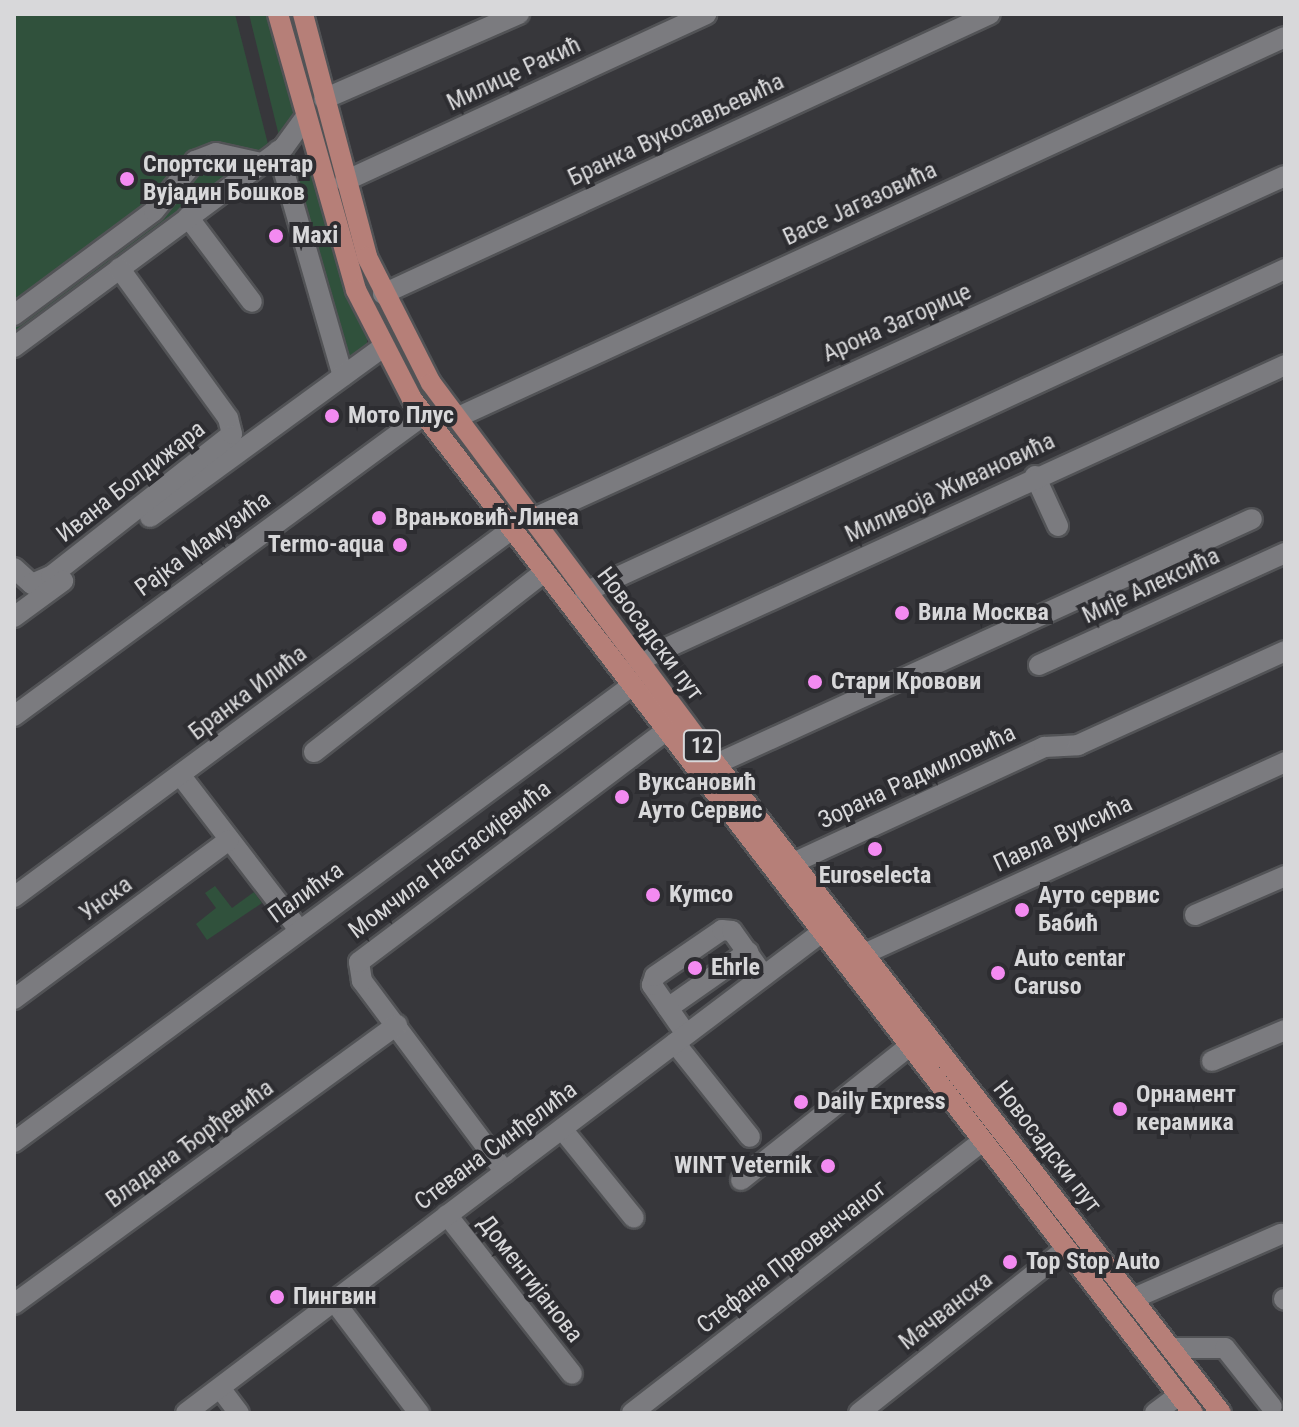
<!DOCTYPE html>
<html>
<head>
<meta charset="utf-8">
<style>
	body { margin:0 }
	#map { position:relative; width:1299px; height:1427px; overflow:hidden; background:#37373b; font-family:"Roboto Condensed",sans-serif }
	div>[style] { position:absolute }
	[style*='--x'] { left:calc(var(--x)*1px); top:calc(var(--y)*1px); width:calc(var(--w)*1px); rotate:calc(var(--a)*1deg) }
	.green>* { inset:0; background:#30513c }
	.roads { filter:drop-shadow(2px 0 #525356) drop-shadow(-2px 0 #525356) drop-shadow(0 2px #525356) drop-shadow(0 -2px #525356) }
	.minor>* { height:20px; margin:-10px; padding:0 10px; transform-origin:10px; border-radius:10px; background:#7b7b7f }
	.major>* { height:20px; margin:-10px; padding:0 10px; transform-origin:10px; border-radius:10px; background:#b67f78 }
	.dots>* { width:22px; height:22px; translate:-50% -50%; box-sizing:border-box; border:4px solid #2d2d31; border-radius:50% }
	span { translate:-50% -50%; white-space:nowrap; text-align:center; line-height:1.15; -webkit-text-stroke:8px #2d2d31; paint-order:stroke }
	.shield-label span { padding:2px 6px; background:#2d2d31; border:2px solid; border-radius:6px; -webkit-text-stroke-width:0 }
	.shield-label { font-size:22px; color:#d8d8da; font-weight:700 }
	.street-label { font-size:24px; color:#d8d8da }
	.poi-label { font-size:24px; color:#d8d8da; font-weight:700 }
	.left { translate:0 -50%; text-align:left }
	.right { translate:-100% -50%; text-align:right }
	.frame { position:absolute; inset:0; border:16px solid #d8d8da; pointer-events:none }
</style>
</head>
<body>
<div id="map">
	<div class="green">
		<i style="clip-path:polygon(14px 14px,235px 14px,271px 156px,14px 345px)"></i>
		<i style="clip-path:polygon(249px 14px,270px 14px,293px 102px,295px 117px,279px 136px)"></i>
		<i style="clip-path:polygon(294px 154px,310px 171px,367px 334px,367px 351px,346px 367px,285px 155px)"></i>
		<i style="clip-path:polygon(215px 886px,232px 908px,254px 892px,262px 903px,207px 940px,196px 924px,216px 908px,205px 893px)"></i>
	</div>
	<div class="roads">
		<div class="minor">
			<i style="--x:324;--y:99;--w:213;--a:-23.6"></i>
			<i style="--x:278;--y:151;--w:234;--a:73.9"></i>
			<i style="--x:345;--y:181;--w:398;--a:-24.8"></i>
			<i style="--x:188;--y:217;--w:106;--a:53"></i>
			<i style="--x:383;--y:294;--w:668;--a:-24.76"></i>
			<i style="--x:14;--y:315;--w:174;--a:-36.6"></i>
			<i style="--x:154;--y:211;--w:65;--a:-50.6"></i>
			<i style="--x:195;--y:161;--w:22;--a:-21"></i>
			<i style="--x:216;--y:153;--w:46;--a:12.5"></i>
			<i style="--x:14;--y:347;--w:336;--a:-36.5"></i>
			<i style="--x:284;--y:147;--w:34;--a:-54"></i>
			<i style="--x:456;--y:418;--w:912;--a:-24.68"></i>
			<i style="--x:1035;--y:476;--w:55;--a:65.3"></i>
			<i style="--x:150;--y:517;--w:288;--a:-36.1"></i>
			<i style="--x:532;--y:519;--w:827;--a:-24.49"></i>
			<i style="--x:14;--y:568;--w:24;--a:42"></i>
			<i style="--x:32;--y:584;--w:21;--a:-23"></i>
			<i style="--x:51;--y:576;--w:230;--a:-38.1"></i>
			<i style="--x:232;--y:434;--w:16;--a:-104"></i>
			<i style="--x:228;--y:418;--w:185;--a:-126"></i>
			<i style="--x:585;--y:592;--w:771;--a:-24.77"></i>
			<i style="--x:14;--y:617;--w:61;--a:-36.3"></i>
			<i style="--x:638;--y:661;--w:711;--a:-24.58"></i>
			<i style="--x:1039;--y:665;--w:270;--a:-24.5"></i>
			<i style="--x:14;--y:716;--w:509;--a:-36.28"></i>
			<i style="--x:314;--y:752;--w:292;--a:-38"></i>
			<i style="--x:716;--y:764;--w:589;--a:-24.56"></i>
			<i style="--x:181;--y:776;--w:194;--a:52.5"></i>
			<i style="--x:793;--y:863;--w:277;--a:-24.8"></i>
			<i style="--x:1044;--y:747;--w:34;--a:-3"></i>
			<i style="--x:1078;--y:745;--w:227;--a:-24.4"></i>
			<i style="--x:14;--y:897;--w:619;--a:-36.46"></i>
			<i style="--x:1195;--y:915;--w:98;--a:-23.4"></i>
			<i style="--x:864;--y:954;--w:463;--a:-24.5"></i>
			<i style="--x:14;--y:999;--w:267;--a:-36.5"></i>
			<i style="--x:668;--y:1008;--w:98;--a:-35"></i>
			<i style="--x:686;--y:1034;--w:60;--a:-124.8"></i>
			<i style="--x:652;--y:985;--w:9;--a:-72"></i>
			<i style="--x:655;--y:976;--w:81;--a:-34.5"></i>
			<i style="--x:722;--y:930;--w:10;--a:6"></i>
			<i style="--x:732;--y:931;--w:55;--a:54.6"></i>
			<i style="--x:675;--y:1043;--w:120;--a:51.4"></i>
			<i style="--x:1212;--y:1061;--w:79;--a:-23"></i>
			<i style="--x:562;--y:1129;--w:114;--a:51"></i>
			<i style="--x:14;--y:1142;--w:766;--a:-36.45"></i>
			<i style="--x:505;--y:1172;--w:239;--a:-126.8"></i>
			<i style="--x:362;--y:981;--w:19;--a:-99"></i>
			<i style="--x:359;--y:962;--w:383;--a:-37"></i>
			<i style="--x:741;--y:1180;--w:212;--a:-38.5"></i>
			<i style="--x:447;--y:1215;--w:202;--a:51.8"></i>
			<i style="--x:1132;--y:1299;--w:163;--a:-23.6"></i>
			<i style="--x:1284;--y:1299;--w:1;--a:45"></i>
			<i style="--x:334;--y:1301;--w:141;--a:52.8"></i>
			<i style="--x:14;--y:1304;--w:474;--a:-36.1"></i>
			<i style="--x:1172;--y:1348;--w:53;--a:0"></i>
			<i style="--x:1225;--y:1348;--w:75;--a:51.5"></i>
			<i style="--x:220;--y:1388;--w:31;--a:53"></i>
			<i style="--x:186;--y:1413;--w:812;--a:-37.1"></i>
			<i style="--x:632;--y:1413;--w:443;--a:-37.8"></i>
			<i style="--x:859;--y:1413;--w:263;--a:-38.4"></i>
			<i style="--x:1155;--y:1413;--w:30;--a:-37"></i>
		</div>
		<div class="major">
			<i style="--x:278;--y:14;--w:287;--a:74.2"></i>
			<i style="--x:356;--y:290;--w:123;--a:62.8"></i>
			<i style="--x:412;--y:399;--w:1280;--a:52.4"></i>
			<i style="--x:303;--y:14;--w:251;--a:75.2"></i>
			<i style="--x:367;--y:257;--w:141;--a:63.1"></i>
			<i style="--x:431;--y:383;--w:476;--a:53.2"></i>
			<i style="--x:716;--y:764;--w:822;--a:52.11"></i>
		</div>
	</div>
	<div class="dots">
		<i style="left:127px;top:179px;background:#f38af1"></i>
		<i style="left:276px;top:236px;background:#f38af1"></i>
		<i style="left:332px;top:416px;background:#f38af1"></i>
		<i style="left:379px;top:518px;background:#f38af1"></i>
		<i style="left:400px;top:545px;background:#f38af1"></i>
		<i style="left:902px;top:613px;background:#f38af1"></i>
		<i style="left:815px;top:682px;background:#f38af1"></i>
		<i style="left:622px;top:797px;background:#f38af1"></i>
		<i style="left:875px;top:849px;background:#f38af1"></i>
		<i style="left:653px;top:895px;background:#f38af1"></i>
		<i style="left:1022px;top:910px;background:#f38af1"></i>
		<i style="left:695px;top:968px;background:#f38af1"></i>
		<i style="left:998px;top:973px;background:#f38af1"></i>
		<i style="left:801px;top:1102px;background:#f38af1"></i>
		<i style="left:1120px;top:1109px;background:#f38af1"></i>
		<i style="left:828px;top:1166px;background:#f38af1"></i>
		<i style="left:1010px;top:1262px;background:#f38af1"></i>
		<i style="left:277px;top:1297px;background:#f38af1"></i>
	</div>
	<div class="shield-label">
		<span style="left:702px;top:746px">12</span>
	</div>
	<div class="street-label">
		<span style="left:514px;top:74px;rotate:-25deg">Милице Ракић</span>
		<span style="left:676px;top:130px;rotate:-25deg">Бранка Вукосављевића</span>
		<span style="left:860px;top:204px;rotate:-25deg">Васе Јагазовића</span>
		<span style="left:897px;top:323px;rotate:-24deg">Арона Загорице</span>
		<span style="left:131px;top:482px;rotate:-38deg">Ивана Болдижара</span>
		<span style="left:950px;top:488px;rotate:-25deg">Миливоја Живановића</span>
		<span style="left:203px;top:544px;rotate:-36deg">Рајка Мамузића</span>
		<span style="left:1151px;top:586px;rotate:-25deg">Мије Алексића</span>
		<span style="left:650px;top:634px;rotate:53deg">Новосадски пут</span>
		<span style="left:248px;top:693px;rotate:-37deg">Бранка Илића</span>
		<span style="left:917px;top:777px;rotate:-25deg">Зорана Радмиловића</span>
		<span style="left:1063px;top:834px;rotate:-25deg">Павла Вуисића</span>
		<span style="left:450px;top:860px;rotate:-37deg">Момчила Настасијевића</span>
		<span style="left:306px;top:893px;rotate:-36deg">Палићка</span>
		<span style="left:106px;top:899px;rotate:-36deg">Унска</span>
		<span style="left:190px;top:1144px;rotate:-36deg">Владана Ђорђевића</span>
		<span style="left:496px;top:1146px;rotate:-37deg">Стевана Синђелића</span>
		<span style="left:1047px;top:1147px;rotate:52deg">Новосадски пут</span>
		<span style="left:792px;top:1257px;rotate:-38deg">Стефана Првовенчаног</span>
		<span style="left:530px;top:1279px;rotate:52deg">Доментијанова</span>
		<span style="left:946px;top:1311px;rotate:-38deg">Мачванска</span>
	</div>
	<div class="poi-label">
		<span class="left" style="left:143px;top:179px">Спортски центар<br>Вујадин Бошков</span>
		<span class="left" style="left:292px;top:236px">Maxi</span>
		<span class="left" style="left:348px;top:416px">Мото Плус</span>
		<span class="left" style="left:395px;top:518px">Врањковић-Линеа</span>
		<span class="right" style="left:384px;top:545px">Termo-aqua</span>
		<span class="left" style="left:918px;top:613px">Вила Москва</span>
		<span class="left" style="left:831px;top:682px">Стари Кровови</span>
		<span class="left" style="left:638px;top:797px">Вуксановић<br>Ауто Сервис</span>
		<span style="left:875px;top:876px">Euroselecta</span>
		<span class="left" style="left:669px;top:895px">Kymco</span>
		<span class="left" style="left:1038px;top:910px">Ауто сервис<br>Бабић</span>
		<span class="left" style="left:1014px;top:973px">Auto centar<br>Caruso</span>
		<span class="left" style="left:711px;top:968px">Ehrle</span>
		<span class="left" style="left:1136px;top:1109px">Орнамент<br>керамика</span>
		<span class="left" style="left:817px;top:1102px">Daily Express</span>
		<span class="right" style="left:812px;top:1166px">WINT Veternik</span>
		<span class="left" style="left:1026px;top:1262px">Top Stop Auto</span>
		<span class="left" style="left:293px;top:1297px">Пингвин</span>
	</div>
	<div class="frame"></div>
</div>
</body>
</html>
